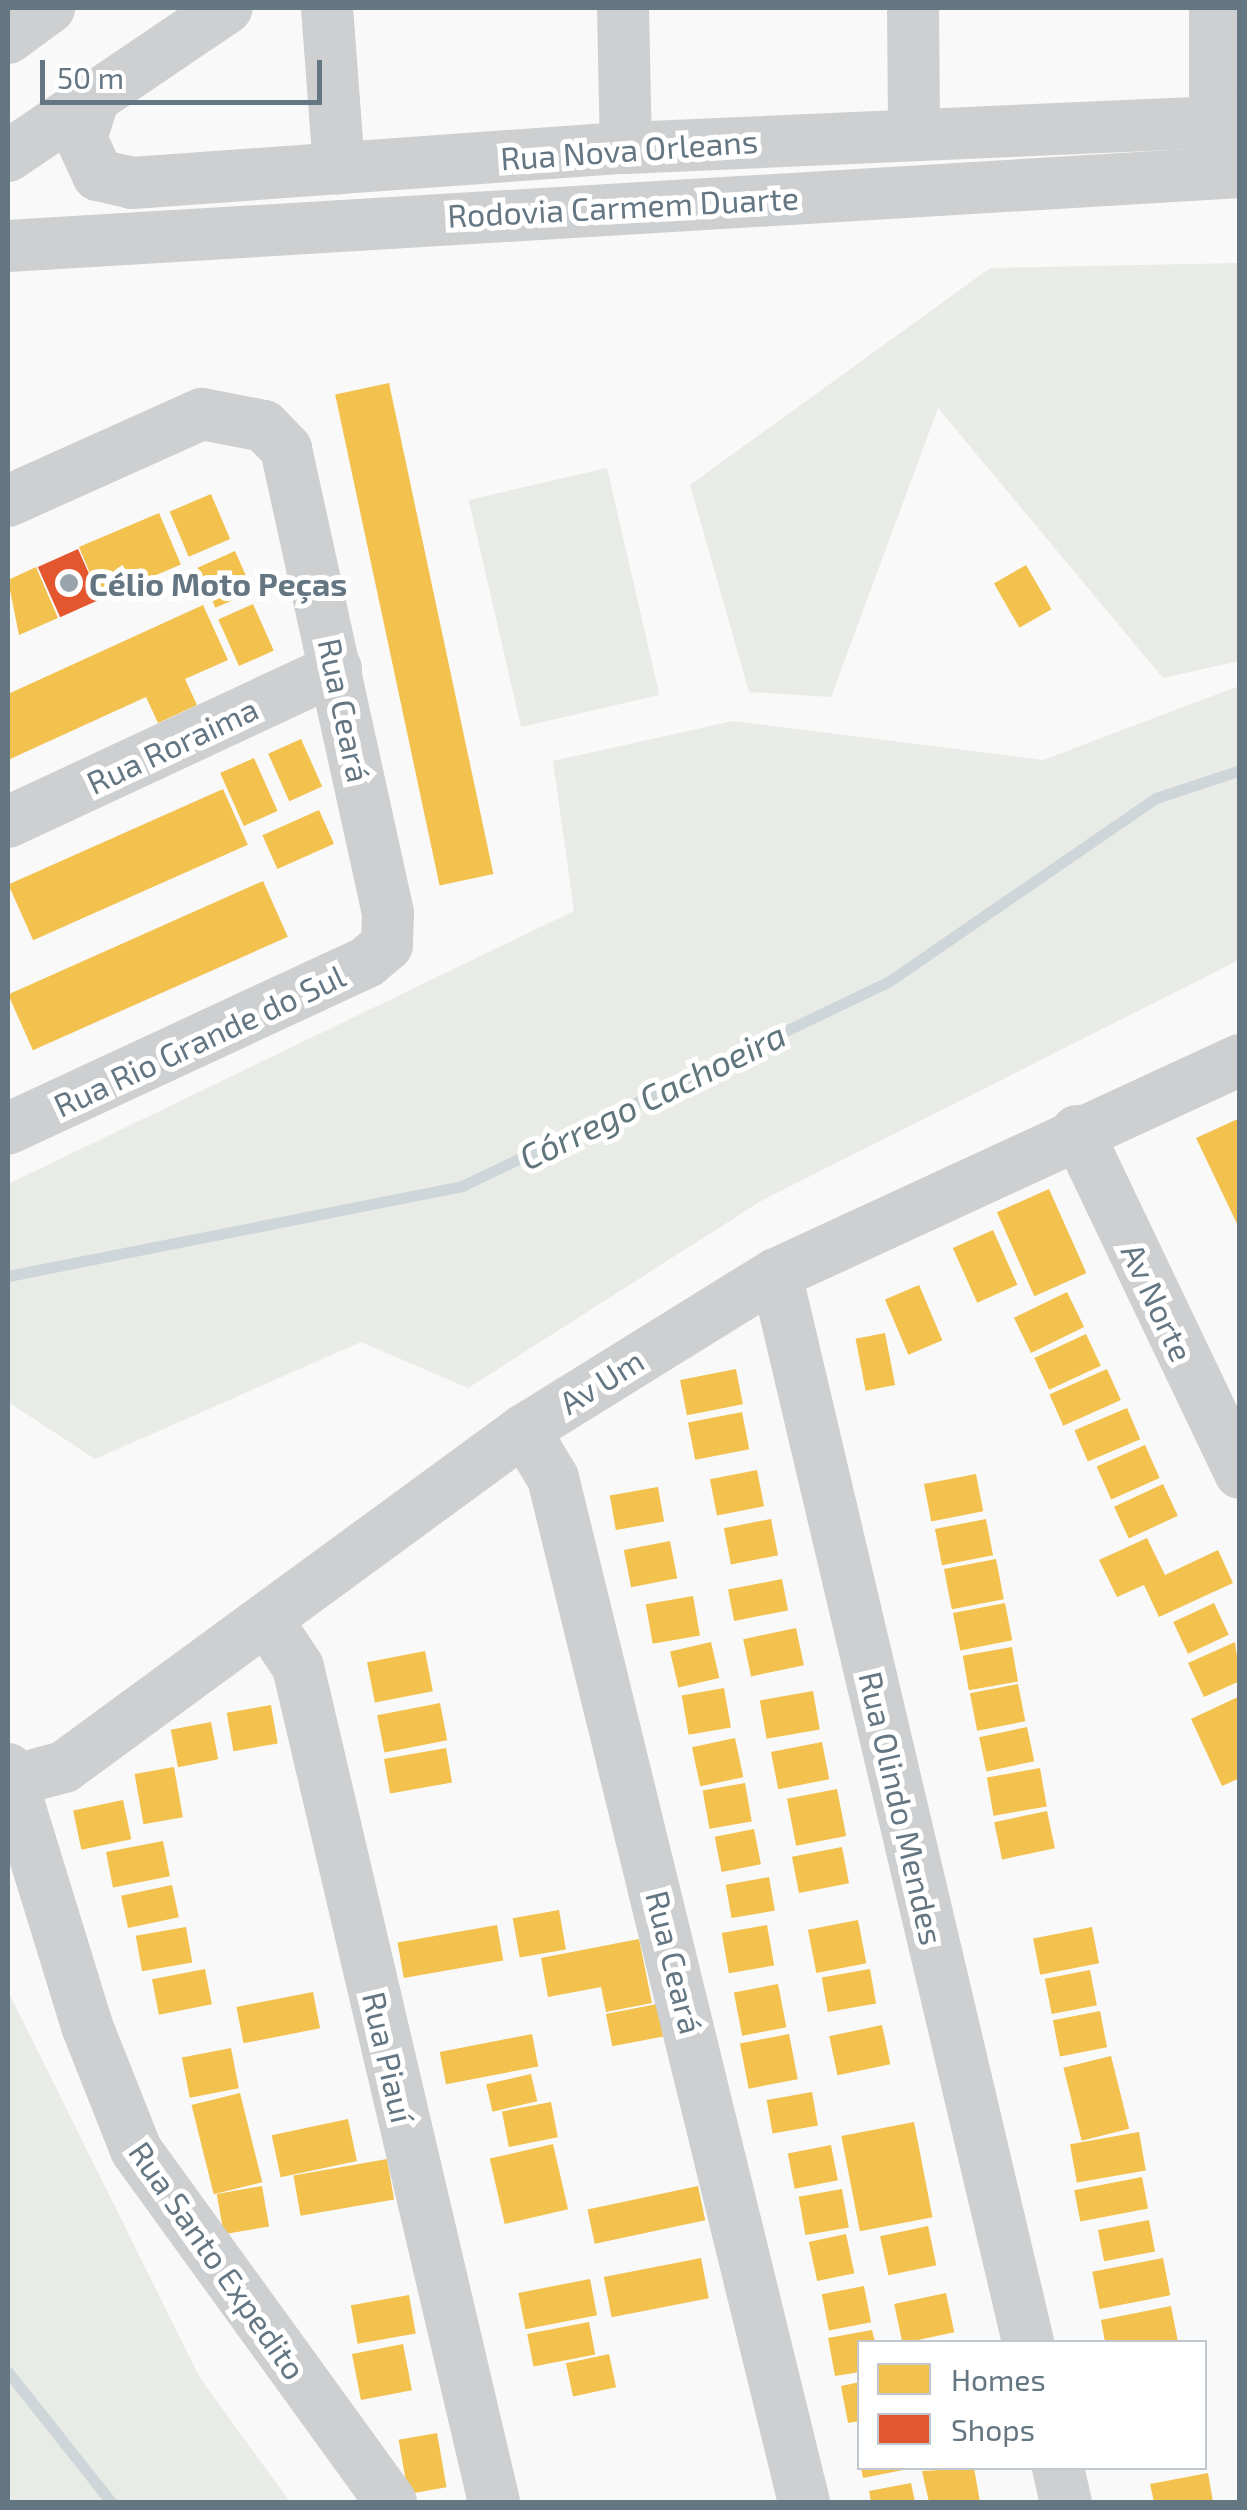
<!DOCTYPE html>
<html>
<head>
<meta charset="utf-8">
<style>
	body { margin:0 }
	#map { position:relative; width:1247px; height:2510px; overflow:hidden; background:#f9f9f9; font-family:"Exo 2",sans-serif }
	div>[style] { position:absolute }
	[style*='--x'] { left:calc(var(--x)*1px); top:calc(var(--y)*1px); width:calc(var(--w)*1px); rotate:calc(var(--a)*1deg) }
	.green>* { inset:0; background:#e8ebe6; transform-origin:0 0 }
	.homes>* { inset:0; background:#f2c14e; transform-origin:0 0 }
	.shops>* { inset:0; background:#e4572e; transform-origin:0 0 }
	.stream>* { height:11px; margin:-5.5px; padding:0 5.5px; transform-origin:5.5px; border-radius:5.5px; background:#ced6d9 }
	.minor>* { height:52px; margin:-26px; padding:0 26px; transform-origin:26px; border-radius:26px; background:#cecfd0 }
	.dots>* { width:28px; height:28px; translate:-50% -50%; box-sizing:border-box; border:5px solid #fff; border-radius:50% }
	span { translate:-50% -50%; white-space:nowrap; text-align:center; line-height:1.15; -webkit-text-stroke:10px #fff; paint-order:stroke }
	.street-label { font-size:32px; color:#657683 }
	.poi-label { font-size:32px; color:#657683; font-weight:700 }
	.left { translate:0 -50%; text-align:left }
	.water-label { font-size:35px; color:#60757c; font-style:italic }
	.frame { position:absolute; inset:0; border:10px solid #657683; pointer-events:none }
	.legend { position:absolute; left:857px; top:2340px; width:350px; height:130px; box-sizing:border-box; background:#fff; border:2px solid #c1c8cd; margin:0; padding:12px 18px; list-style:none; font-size:30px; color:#657683 }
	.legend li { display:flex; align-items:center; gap:20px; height:50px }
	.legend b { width:50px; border:2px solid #c1c8cd }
	.scale { position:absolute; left:40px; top:60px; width:282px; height:45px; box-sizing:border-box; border:5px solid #657683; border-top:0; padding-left:12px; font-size:30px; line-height:35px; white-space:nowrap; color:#657683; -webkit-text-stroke:8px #fff; paint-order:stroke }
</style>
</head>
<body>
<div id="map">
	<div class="green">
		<i style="clip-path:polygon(1239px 263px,1239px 661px,1163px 678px,938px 408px,831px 697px,749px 692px,690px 485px,990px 268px)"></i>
		<i style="left:607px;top:468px;width:233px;height:142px;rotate:77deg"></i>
		<i style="clip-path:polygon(1239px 686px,1239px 960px,761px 1201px,468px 1388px,361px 1342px,95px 1459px,8px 1402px,8px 1184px,574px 911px,553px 761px,733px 721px,1043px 760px)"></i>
		<i style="clip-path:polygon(8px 1991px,200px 2378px,290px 2502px,8px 2502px)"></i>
	</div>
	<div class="homes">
		<i style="left:389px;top:383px;width:502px;height:55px;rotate:78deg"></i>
		<i style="left:211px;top:494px;width:49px;height:45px;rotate:67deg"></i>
		<i style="left:159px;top:513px;width:56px;height:87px;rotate:67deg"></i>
		<i style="left:235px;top:551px;width:44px;height:41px;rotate:66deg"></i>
		<i style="left:1026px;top:565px;width:51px;height:37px;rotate:60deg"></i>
		<i style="clip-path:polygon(36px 567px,58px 618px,19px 635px,8px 580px)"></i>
		<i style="left:253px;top:604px;width:51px;height:38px;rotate:66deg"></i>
		<i style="clip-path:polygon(203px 605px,228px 660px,185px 679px,197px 705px,158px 723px,146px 697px,8px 760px,8px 694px)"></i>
		<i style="left:301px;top:739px;width:52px;height:36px;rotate:66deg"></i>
		<i style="left:254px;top:758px;width:58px;height:37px;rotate:66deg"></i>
		<i style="left:223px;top:789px;width:61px;height:235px;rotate:66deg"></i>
		<i style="left:319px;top:810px;width:37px;height:62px;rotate:66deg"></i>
		<i style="left:263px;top:881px;width:61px;height:279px;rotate:66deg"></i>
		<i style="clip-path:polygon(1240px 1118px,1240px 1230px,1196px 1138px)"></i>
		<i style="left:1049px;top:1189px;width:92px;height:57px;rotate:66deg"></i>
		<i style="left:993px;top:1230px;width:60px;height:44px;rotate:66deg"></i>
		<i style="left:919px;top:1285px;width:60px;height:37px;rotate:67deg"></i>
		<i style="left:1067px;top:1292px;width:39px;height:59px;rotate:64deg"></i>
		<i style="left:885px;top:1333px;width:53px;height:30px;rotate:79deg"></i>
		<i style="left:1086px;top:1334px;width:35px;height:57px;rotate:65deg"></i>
		<i style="left:736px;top:1369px;width:36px;height:57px;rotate:79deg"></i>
		<i style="left:1107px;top:1369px;width:34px;height:63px;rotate:66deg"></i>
		<i style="left:1127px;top:1408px;width:34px;height:57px;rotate:67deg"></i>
		<i style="left:742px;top:1412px;width:38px;height:55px;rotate:79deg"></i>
		<i style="left:1145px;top:1445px;width:36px;height:53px;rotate:66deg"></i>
		<i style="left:757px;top:1470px;width:37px;height:48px;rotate:79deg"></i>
		<i style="left:976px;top:1474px;width:38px;height:53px;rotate:79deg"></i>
		<i style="left:1163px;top:1484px;width:35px;height:54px;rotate:65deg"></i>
		<i style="left:658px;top:1487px;width:35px;height:49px;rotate:80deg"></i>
		<i style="left:771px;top:1519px;width:37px;height:48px;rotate:79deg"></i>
		<i style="left:986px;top:1519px;width:37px;height:52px;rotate:79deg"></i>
		<i style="clip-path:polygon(1147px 1538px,1165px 1575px,1218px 1550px,1233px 1583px,1159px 1617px,1144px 1585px,1117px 1597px,1099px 1560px)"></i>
		<i style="left:670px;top:1541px;width:38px;height:47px;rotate:79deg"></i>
		<i style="left:996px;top:1559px;width:41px;height:53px;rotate:79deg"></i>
		<i style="left:782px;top:1579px;width:32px;height:55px;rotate:79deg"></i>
		<i style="left:693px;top:1596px;width:40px;height:48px;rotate:80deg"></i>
		<i style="left:1005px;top:1603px;width:38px;height:53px;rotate:79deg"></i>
		<i style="left:1214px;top:1603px;width:35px;height:45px;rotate:65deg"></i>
		<i style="left:796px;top:1628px;width:38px;height:54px;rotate:78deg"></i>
		<i style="left:711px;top:1642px;width:37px;height:42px;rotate:77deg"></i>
		<i style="clip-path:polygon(1235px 1642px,1240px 1681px,1204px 1697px,1188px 1663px)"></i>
		<i style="left:1012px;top:1647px;width:35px;height:50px;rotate:80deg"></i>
		<i style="left:425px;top:1651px;width:41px;height:59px;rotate:79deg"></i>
		<i style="left:1018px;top:1684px;width:38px;height:49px;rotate:79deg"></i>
		<i style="left:724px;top:1688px;width:40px;height:43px;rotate:80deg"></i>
		<i style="left:813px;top:1691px;width:39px;height:54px;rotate:80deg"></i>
		<i style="clip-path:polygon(1240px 1696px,1240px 1778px,1222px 1786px,1191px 1719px)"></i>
		<i style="left:440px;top:1703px;width:38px;height:64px;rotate:79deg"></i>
		<i style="left:271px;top:1705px;width:39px;height:45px;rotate:80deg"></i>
		<i style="left:211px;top:1722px;width:38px;height:41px;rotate:79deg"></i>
		<i style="left:1027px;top:1727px;width:35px;height:49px;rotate:78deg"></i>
		<i style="left:735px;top:1738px;width:40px;height:44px;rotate:78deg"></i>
		<i style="left:822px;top:1742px;width:38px;height:52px;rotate:79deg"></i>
		<i style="left:446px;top:1748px;width:35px;height:63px;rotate:80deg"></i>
		<i style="left:174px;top:1767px;width:51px;height:40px;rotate:80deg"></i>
		<i style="left:1040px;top:1768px;width:39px;height:54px;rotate:80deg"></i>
		<i style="left:745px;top:1783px;width:39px;height:43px;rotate:80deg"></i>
		<i style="left:837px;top:1789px;width:48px;height:51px;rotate:79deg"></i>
		<i style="left:123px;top:1800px;width:40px;height:51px;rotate:78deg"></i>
		<i style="left:1047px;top:1811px;width:38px;height:54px;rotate:78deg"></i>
		<i style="left:754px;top:1829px;width:36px;height:40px;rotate:79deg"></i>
		<i style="left:163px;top:1841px;width:36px;height:58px;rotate:79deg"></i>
		<i style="left:842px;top:1847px;width:37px;height:51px;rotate:79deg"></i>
		<i style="left:769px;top:1877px;width:34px;height:44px;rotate:80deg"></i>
		<i style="left:172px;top:1885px;width:33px;height:52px;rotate:78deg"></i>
		<i style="left:559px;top:1910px;width:40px;height:47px;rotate:80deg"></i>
		<i style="left:858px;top:1920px;width:44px;height:51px;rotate:79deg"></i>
		<i style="left:497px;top:1925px;width:36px;height:101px;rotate:80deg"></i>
		<i style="left:767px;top:1925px;width:41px;height:46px;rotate:80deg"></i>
		<i style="left:186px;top:1927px;width:36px;height:51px;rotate:80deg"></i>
		<i style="left:1092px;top:1927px;width:37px;height:60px;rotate:79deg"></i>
		<i style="clip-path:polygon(639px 1939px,652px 2003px,606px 2012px,601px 1987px,548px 1997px,541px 1958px)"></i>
		<i style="left:205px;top:1969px;width:36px;height:54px;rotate:79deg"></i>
		<i style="left:870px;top:1969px;width:35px;height:49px;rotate:80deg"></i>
		<i style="left:1090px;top:1970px;width:36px;height:46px;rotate:79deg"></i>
		<i style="left:778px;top:1984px;width:44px;height:45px;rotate:79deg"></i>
		<i style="left:313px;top:1992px;width:37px;height:78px;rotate:79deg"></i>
		<i style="left:657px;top:2004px;width:33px;height:52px;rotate:79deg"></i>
		<i style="left:1100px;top:2011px;width:37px;height:48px;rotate:79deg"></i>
		<i style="left:882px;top:2025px;width:40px;height:54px;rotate:78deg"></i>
		<i style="left:532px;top:2034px;width:33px;height:94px;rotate:79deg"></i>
		<i style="left:789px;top:2034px;width:46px;height:50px;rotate:79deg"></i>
		<i style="left:231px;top:2048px;width:41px;height:50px;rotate:79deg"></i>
		<i style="left:1111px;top:2056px;width:75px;height:49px;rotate:76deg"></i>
		<i style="left:531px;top:2074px;width:28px;height:46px;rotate:77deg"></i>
		<i style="left:812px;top:2092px;width:34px;height:46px;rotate:80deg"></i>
		<i style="left:240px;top:2093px;width:92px;height:50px;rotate:76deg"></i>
		<i style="left:551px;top:2102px;width:36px;height:50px;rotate:79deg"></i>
		<i style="left:348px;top:2119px;width:43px;height:78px;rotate:78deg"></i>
		<i style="left:914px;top:2122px;width:97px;height:74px;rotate:79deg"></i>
		<i style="left:1139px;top:2132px;width:39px;height:70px;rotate:80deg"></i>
		<i style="left:553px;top:2144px;width:67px;height:65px;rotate:77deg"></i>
		<i style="left:831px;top:2145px;width:36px;height:44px;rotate:79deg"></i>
		<i style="left:387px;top:2159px;width:41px;height:95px;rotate:80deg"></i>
		<i style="left:1142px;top:2177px;width:32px;height:69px;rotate:79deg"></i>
		<i style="left:262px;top:2186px;width:41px;height:46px;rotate:80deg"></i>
		<i style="left:698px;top:2186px;width:35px;height:113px;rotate:78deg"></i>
		<i style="left:842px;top:2189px;width:39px;height:44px;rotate:80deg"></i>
		<i style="left:1149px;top:2220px;width:32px;height:52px;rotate:79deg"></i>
		<i style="left:928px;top:2226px;width:40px;height:49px;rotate:78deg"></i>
		<i style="left:846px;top:2234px;width:40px;height:38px;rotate:78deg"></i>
		<i style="left:701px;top:2258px;width:41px;height:99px;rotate:79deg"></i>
		<i style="left:1163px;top:2258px;width:38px;height:72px;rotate:79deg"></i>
		<i style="left:590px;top:2279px;width:37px;height:73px;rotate:79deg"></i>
		<i style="left:864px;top:2286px;width:37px;height:43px;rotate:79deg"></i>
		<i style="left:946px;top:2293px;width:40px;height:53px;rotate:78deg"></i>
		<i style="left:409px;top:2295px;width:39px;height:59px;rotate:80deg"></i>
		<i style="clip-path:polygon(1171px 2306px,1178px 2342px,1105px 2342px,1101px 2320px)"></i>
		<i style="left:589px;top:2322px;width:33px;height:63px;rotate:79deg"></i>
		<i style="clip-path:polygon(872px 2330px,875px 2342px,860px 2342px,860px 2372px,835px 2376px,828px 2338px)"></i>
		<i style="left:403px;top:2344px;width:47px;height:52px;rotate:79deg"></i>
		<i style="left:609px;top:2354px;width:34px;height:44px;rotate:78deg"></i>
		<i style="clip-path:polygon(860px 2382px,860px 2421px,848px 2423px,841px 2386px)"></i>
		<i style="left:437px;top:2433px;width:55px;height:39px;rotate:80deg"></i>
		<i style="clip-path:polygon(861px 2468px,907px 2468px,908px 2469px,863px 2478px)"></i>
		<i style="clip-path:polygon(974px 2468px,980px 2502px,929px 2502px,922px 2471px)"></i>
		<i style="clip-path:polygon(1208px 2473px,1213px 2502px,1154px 2502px,1150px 2484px)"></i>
		<i style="clip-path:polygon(911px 2483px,915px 2502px,871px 2502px,869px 2491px)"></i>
	</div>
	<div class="shops">
		<i style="left:78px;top:549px;width:55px;height:44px;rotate:66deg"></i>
	</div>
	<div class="stream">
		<i style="--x:8;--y:1276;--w:463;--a:-11.2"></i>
		<i style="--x:462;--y:1186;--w:472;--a:-25.6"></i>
		<i style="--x:888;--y:982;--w:325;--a:-34.5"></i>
		<i style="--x:1156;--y:798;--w:89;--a:-18.4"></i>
		<i style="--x:8;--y:2372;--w:166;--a:51.6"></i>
	</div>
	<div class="minor">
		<i style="--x:327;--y:8;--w:161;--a:85.7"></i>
		<i style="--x:623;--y:8;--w:140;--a:88.8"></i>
		<i style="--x:913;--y:8;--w:125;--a:89.5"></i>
		<i style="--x:1215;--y:8;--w:114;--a:90"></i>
		<i style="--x:8;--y:38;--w:51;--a:-36.2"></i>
		<i style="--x:92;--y:104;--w:36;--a:108"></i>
		<i style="--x:81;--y:138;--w:41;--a:65.3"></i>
		<i style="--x:98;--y:175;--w:35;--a:13"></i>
		<i style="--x:132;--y:183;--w:495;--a:-4.1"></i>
		<i style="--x:626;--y:148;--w:615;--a:-2.52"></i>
		<i style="--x:8;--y:156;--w:264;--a:-34.1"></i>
		<i style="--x:8;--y:246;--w:1234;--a:-3.44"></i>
		<i style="--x:8;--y:501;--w:213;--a:-24.2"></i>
		<i style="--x:202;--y:414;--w:63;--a:11"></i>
		<i style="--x:264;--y:426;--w:32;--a:46"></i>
		<i style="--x:286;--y:449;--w:475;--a:77.6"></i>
		<i style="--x:388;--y:913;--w:32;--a:92"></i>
		<i style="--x:387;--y:945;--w:26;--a:140"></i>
		<i style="--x:367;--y:962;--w:396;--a:155.1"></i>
		<i style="--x:8;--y:822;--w:362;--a:-25"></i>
		<i style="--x:1077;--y:1131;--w:379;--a:64.5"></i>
		<i style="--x:776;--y:1274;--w:1097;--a:76.72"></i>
		<i style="--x:524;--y:1430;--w:56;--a:58.9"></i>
		<i style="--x:553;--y:1478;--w:1054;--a:76.23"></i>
		<i style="--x:267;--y:1620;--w:56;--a:56.6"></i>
		<i style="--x:298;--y:1667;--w:858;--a:76.79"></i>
		<i style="--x:8;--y:1769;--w:269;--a:72.9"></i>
		<i style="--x:87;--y:2026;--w:133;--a:68.4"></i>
		<i style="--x:136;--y:2150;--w:435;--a:54.1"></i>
		<i style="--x:12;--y:1781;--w:54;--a:-15.1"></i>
		<i style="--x:64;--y:1767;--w:570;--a:-36.23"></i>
		<i style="--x:524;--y:1430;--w:296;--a:-31.8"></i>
		<i style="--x:776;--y:1274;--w:511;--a:-24.76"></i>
		<i style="--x:1058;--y:2468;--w:35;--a:77"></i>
	</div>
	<div class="dots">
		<i style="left:69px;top:583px;background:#99a4ac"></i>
	</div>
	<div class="street-label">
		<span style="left:629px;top:149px;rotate:-4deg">Rua Nova Orleans</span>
		<span style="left:623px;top:206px;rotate:-3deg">Rodovia Carmem Duarte</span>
		<span style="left:345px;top:710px;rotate:78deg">Rua Ceará</span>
		<span style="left:172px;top:745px;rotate:-25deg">Rua Roraima</span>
		<span style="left:199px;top:1040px;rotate:-25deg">Rua Rio Grande do Sul</span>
		<span style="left:1158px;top:1302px;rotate:65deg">Av Norte</span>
		<span style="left:601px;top:1381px;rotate:-32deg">Av Um</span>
		<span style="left:902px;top:1808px;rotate:77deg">Rua Olindo Mendes</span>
		<span style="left:675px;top:1962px;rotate:76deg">Rua Ceará</span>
		<span style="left:389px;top:2057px;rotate:77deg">Rua Piauí</span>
		<span style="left:218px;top:2260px;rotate:55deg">Rua Santo Expedito</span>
	</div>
	<div class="poi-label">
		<span class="left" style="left:89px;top:583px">Célio Moto Peças</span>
	</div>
	<div class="water-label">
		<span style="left:652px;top:1095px;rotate:-26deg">Córrego Cachoeira</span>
	</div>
	<div class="frame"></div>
	<ul class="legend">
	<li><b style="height:28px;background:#f2c14e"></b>Homes</li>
	<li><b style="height:28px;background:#e4572e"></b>Shops</li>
	</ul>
	<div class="scale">50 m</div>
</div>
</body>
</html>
